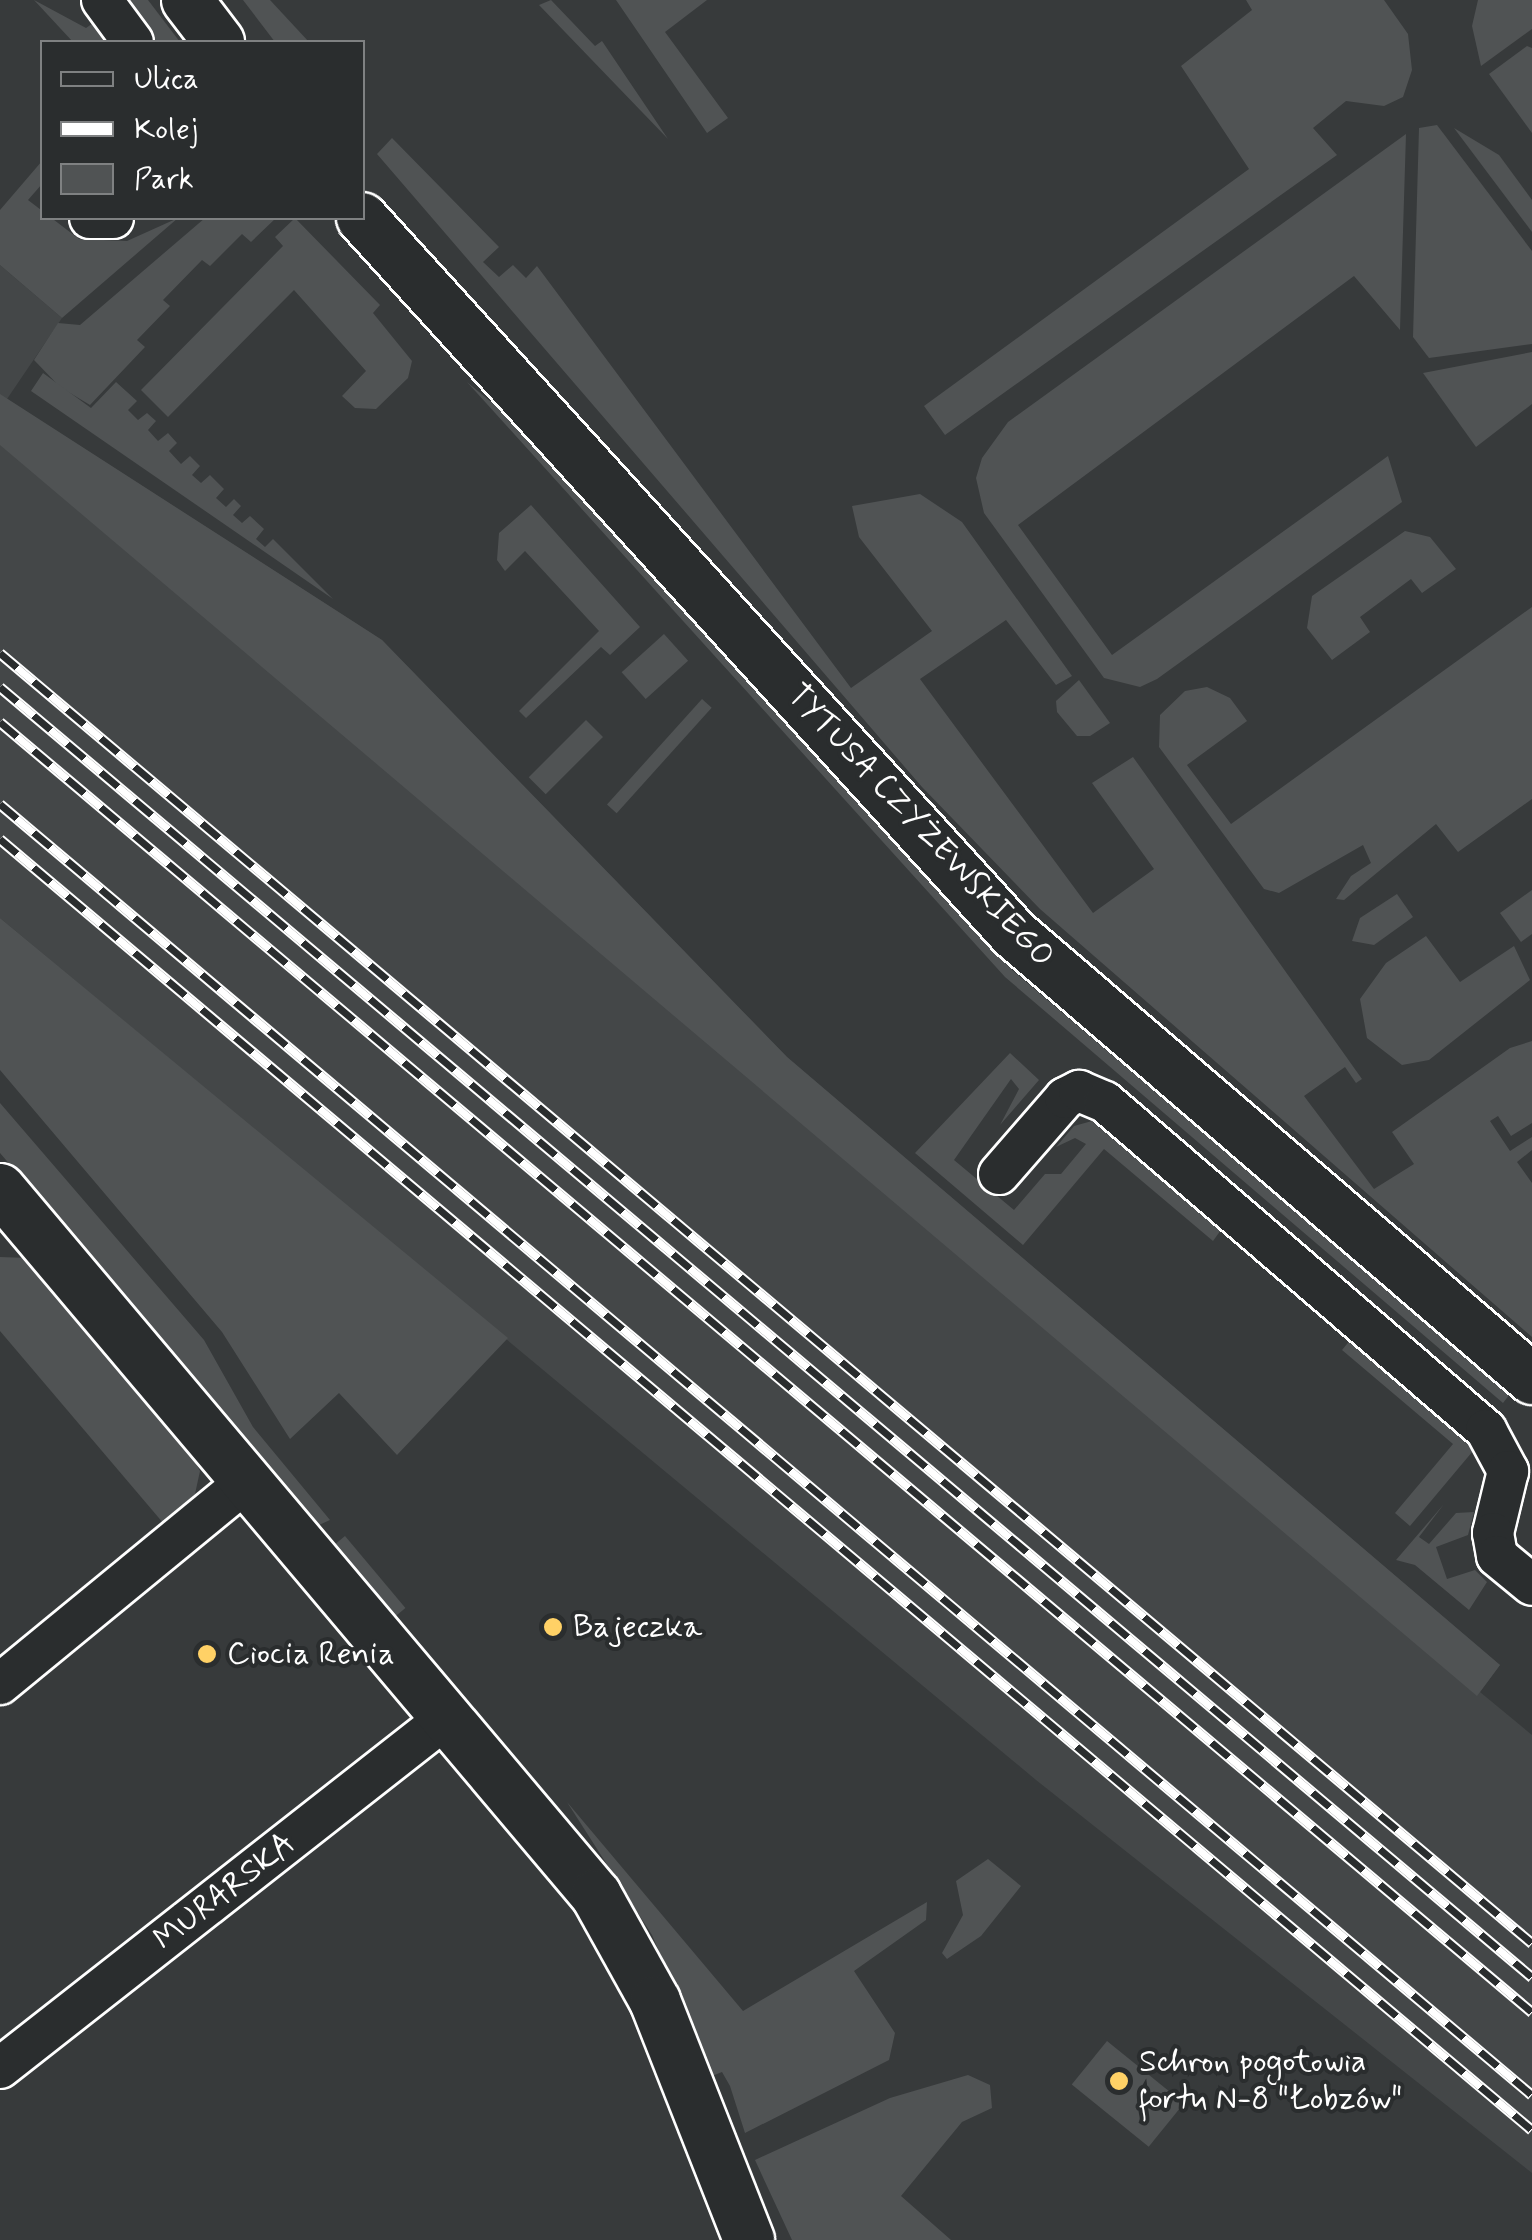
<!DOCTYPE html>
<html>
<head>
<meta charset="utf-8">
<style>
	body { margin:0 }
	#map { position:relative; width:1532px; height:2240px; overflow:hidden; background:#373a3b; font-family:Mynerve,sans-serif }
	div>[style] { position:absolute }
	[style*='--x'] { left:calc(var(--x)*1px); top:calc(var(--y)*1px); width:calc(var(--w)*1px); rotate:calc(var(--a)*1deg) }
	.built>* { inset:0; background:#444748 }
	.green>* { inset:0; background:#505354; transform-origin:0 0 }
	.roads { filter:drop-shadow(2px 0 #fff) drop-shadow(-2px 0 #fff) drop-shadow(0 2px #fff) drop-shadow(0 -2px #fff) }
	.minor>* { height:40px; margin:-20px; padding:0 20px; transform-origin:20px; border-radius:20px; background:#2a2d2e }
	.tertiary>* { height:50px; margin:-25px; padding:0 25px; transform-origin:25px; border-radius:25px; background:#2a2d2e }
	.rail>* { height:11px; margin-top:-5.5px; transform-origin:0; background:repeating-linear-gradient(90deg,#2a2d2e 0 22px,#fff 0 44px); box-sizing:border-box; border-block:2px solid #fff }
	.dots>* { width:28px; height:28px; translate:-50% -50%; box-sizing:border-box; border:5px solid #2a2d2e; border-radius:50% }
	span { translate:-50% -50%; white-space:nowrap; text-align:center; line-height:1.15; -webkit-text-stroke:8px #2a2d2e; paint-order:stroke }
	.street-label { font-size:32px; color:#fff }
	.poi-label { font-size:32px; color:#fff }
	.left { translate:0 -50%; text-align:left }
	.legend { position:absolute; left:40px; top:40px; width:325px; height:180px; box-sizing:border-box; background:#2a2d2e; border:2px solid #7f8182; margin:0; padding:12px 18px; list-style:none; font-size:30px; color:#fff }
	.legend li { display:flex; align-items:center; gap:20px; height:50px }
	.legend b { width:50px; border:2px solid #7f8182 }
</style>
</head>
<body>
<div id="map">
	<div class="built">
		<i style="clip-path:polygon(0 265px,62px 318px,7px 399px,382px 640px,787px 1057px,1500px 1665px,1480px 1692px,1532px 1735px,1532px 2173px,1036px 1780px,0 918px)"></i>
	</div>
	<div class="green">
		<i style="clip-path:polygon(34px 0,86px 28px,96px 21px,112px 42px,73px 42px)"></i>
		<i style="clip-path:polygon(124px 0,148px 0,180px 42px,154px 42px)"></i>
		<i style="clip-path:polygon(243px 0,270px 0,309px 42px,275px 42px)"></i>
		<i style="clip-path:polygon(551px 0,595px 46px,602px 41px,668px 139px,539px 5px)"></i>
		<i style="clip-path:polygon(616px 0,707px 0,665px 32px,728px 118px,707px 133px)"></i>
		<i style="clip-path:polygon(1246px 0,1384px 0,1408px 34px,1412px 70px,1403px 97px,1384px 106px,1346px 101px,1313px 128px,1337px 155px,945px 435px,924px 406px,1249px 169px,1181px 66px,1252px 10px)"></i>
		<i style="clip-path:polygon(1478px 0,1532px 0,1532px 29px,1481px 66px,1472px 26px)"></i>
		<i style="clip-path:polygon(1527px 46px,1532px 48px,1532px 133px,1489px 74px)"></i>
		<i style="clip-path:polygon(1437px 125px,1532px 251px,1532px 344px,1429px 358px,1413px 337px,1419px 128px)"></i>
		<i style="clip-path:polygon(1454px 128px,1499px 155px,1532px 200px,1532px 232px)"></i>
		<i style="clip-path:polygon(1406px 134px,1400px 330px,1354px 276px,1018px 525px,1112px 655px,1388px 456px,1402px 502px,1157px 679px,1140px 687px,1104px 678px,984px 513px,976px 478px,982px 458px,1008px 422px)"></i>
		<i style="clip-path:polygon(392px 138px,499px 247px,483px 262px,499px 277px,513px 265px,526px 278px,537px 266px,851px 688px,932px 631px,859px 537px,852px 506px,920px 494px,962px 522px,1072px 676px,1056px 685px,1006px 620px,920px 679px,1093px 913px,1154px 869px,1092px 783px,1133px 757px,1362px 1079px,1356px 1083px,1345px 1067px,1304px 1096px,1374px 1189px,1414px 1164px,1392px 1132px,1510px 1048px,1532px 1041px,1532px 1123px,1511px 1136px,1498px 1116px,1490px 1121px,1510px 1151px,1532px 1137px,1532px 1150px,1517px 1162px,1532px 1183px,1532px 1337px,1040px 909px,922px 787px,377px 154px)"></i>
		<i style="clip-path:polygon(42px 161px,42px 184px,28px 200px,79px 239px,127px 241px,178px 218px,62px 318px,0 265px,0 210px)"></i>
		<i style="clip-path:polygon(205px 218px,276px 218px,251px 242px,242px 234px,210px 266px,202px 260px,163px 300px,170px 306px,137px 340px,145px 347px,90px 405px,60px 387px,34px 360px,58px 323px,80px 325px)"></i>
		<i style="clip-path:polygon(295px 218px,380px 305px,373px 313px,412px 361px,408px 378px,376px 409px,355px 408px,342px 396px,366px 371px,294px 290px,168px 417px,141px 390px,283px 246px,275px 237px)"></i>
		<i style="clip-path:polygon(1532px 352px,1532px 404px,1476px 447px,1423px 373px)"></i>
		<i style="clip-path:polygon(43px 373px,91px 408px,116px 382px,137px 401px,128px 410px,138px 420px,147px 413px,156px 421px,148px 430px,158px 441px,168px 433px,177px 443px,169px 451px,181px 464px,190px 456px,200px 466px,192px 475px,201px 483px,210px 475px,224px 489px,216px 498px,226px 507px,234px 499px,241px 506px,233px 515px,242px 523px,250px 516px,264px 529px,256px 539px,265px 547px,273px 539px,333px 599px,31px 391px)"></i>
		<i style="clip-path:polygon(467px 382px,515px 422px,1011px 969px,1510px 1394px,1503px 1403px,1005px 977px)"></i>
		<i style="clip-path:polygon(0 394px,382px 640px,787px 1057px,1500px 1665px,1477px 1696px,0 445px)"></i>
		<i style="clip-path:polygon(531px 505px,640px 627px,610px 655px,601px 647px,526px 718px,519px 711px,599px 631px,525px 551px,505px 571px,497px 560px,499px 533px)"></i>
		<i style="clip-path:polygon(1405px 531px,1430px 537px,1456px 569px,1422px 593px,1411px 579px,1360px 617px,1370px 632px,1332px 660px,1307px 628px,1312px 596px)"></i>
		<i style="clip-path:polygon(1532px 607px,1532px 799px,1458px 852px,1436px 824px,1344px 900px,1336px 899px,1351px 876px,1371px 863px,1363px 845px,1279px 893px,1264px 889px,1159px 747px,1160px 715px,1185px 691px,1207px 687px,1230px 698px,1247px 721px,1187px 765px,1231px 824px)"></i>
		<i style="left:664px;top:634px;width:36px;height:57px;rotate:48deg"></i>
		<i style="clip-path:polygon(1079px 680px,1110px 723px,1090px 736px,1077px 736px,1057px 712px,1056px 701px)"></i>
		<i style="left:702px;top:699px;width:13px;height:142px;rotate:42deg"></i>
		<i style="left:586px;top:720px;width:24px;height:81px;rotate:45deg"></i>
		<i style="clip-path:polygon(1532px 890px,1532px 934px,1521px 942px,1500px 913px)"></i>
		<i style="clip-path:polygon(1397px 894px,1413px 917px,1374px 945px,1352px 941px,1360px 918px)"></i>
		<i style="clip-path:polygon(0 918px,508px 1338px,397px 1455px,339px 1393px,290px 1439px,222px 1332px,0 1070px)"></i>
		<i style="clip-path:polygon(1426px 936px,1460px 982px,1514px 946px,1530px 980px,1429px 1060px,1402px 1065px,1367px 1038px,1360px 999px,1386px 963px)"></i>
		<i style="clip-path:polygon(1010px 1053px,1039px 1080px,1000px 1125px,1019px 1089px,1011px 1079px,954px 1160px,1014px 1210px,1045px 1174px,1061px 1174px,1086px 1144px,1075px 1138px,1056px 1147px,1074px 1126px,1092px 1121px,1221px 1230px,1213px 1241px,1104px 1149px,1023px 1245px,915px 1153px)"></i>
		<i style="clip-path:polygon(0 1103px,204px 1340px,253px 1427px,330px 1520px,319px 1525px,0 1153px)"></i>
		<i style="clip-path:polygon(0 1257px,28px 1258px,191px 1455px,200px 1471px,195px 1494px,164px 1524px,0 1331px)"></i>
		<i style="clip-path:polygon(1351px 1339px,1478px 1445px,1410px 1526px,1395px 1513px,1453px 1444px,1342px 1350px)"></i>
		<i style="clip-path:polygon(1444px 1504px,1419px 1537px,1429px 1544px,1456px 1513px,1474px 1512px,1468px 1535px,1436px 1547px,1447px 1579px,1475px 1570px,1487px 1582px,1469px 1610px,1415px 1565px,1396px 1560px)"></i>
		<i style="left:345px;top:1536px;width:94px;height:13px;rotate:50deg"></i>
		<i style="clip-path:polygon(567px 1802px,743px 2011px,927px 1902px,926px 1920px,854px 1971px,895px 2033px,889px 2060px,745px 2133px,730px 2086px,722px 2072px,712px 2076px,652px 1935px)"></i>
		<i style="clip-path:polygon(988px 1859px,1021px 1886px,981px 1936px,947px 1959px,942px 1953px,963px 1915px,956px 1881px)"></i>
		<i style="left:1107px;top:2041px;width:99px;height:56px;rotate:39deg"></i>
		<i style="clip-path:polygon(968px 2075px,990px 2085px,992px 2108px,962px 2122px,901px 2196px,951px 2240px,792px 2240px,755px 2160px,890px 2098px)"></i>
	</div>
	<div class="roads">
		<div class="minor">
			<i style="--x:102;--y:0;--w:52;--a:53.6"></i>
			<i style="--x:90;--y:218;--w:23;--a:0"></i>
			<i style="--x:999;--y:1174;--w:101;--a:-49"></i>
			<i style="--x:1065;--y:1098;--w:16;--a:-27"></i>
			<i style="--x:1079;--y:1091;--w:28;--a:23"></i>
			<i style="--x:1105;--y:1102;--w:503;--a:40.72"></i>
			<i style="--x:1486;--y:1430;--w:47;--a:61.8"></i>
			<i style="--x:1508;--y:1471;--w:64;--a:103.6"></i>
			<i style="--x:1493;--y:1533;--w:23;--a:80"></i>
			<i style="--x:1497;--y:1556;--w:45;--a:39.6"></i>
			<i style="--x:0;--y:1684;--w:321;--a:-39.4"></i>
			<i style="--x:0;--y:2068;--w:572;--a:-38.11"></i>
		</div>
		<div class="tertiary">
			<i style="--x:187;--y:0;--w:53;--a:52.7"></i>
			<i style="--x:362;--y:218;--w:968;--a:47.68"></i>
			<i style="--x:1014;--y:934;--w:683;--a:40.66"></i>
			<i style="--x:0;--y:1189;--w:924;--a:49.83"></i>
			<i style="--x:596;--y:1895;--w:121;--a:60.9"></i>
			<i style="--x:655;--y:2001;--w:257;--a:68.5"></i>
		</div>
	</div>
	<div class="rail">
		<i style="--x:0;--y:653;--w:2003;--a:40.1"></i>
		<i style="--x:0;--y:687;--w:2003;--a:40.1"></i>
		<i style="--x:0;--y:722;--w:2003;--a:40.1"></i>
		<i style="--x:0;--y:804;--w:2003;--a:40.12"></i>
		<i style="--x:0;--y:839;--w:2003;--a:40.12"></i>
	</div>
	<div class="dots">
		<i style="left:553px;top:1627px;background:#ffd166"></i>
		<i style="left:207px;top:1654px;background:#ffd166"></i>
		<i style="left:1119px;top:2081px;background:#ffd166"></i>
	</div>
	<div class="street-label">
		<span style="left:920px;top:826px;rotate:47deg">TYTUSA CZYŻEWSKIEGO</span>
		<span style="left:225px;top:1892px;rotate:-38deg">MURARSKA</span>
	</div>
	<div class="poi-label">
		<span class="left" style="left:573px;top:1627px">Bajeczka</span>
		<span class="left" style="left:227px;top:1654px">Ciocia Renia</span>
		<span class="left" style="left:1139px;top:2081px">Schron pogotowia<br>fortu N-8 "Łobzów"</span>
	</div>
	<ul class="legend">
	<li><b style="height:12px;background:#2a2d2e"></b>Ulica</li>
	<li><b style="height:12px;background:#fff"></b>Kolej</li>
	<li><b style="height:28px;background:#505354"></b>Park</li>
	</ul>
</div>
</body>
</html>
